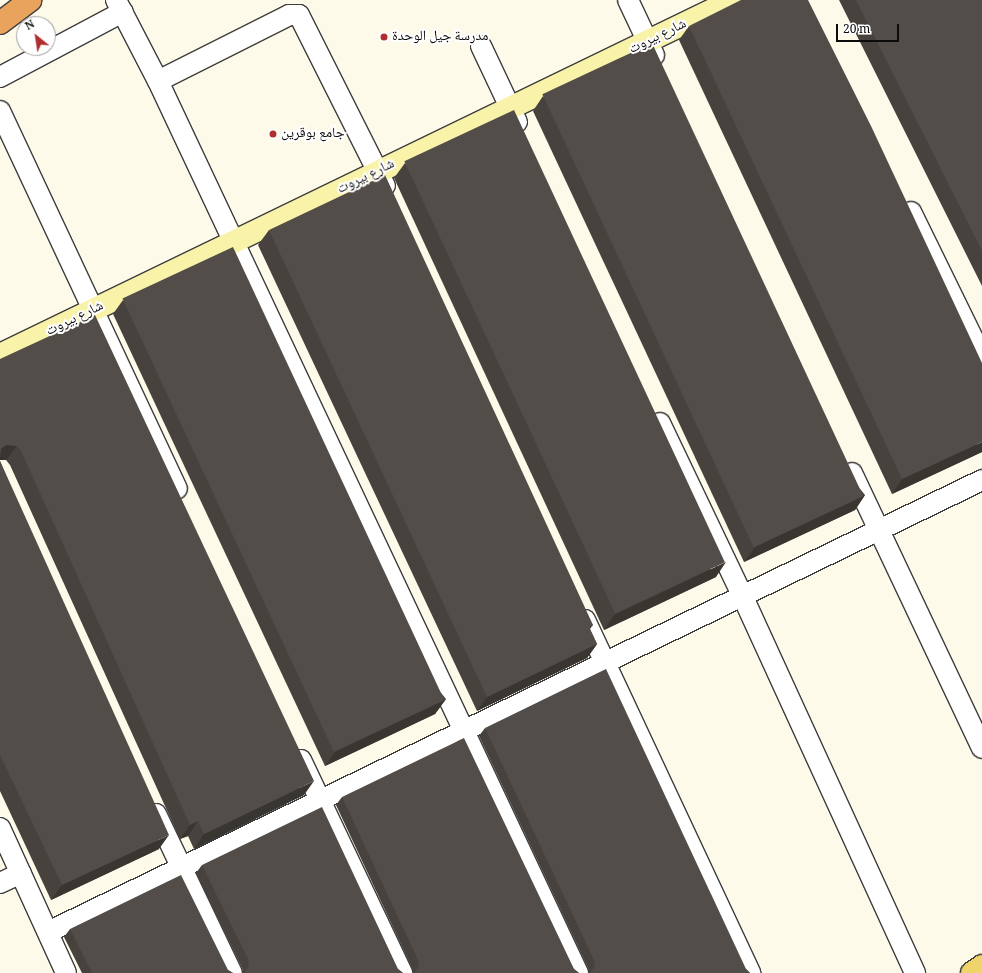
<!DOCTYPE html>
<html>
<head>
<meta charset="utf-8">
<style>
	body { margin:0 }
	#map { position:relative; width:982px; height:973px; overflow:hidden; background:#fdfaea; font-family:Georgia,"Noto Naskh Arabic",serif }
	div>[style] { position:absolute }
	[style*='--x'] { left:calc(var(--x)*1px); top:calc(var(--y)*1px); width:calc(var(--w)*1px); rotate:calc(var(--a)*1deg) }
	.roads { filter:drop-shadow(1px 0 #3e3e3e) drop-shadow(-1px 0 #3e3e3e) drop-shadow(0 1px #3e3e3e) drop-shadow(0 -1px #3e3e3e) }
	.street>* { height:20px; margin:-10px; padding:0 10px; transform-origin:10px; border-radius:10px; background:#fff }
	.secondary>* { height:22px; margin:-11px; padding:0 11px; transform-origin:11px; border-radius:11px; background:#f9f3aa }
	.primary>* { height:22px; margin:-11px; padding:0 11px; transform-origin:11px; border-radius:11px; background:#eed46a }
	.highway>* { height:22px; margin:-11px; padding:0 11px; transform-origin:11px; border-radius:11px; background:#e9a35d }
	.wall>* { inset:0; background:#47423e }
	.shaded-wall>* { inset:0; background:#393632 }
	.building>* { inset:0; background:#524d48; transform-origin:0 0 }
	.dots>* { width:11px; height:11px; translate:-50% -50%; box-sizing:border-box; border:2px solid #fff; border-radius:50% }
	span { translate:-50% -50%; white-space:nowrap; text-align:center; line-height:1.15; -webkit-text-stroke:4px #fff; paint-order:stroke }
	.poi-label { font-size:14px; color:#0b0b0b }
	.left { translate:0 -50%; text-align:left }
	.street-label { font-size:14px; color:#0b0b0b }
	.north { position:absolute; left:16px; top:16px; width:40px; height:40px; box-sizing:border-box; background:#fff; border:1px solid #9d9d9d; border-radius:50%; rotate:330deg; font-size:11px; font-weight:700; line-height:16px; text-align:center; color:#0b0b0b }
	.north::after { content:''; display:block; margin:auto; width:14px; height:18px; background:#af2f2f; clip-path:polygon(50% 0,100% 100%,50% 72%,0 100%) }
	.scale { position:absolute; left:836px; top:24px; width:63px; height:18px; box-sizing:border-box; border:2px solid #0b0b0b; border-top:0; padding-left:5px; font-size:12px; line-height:14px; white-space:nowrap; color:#0b0b0b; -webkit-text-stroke:3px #fff; paint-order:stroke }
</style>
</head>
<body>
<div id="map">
	<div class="roads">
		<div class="street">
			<i style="--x:116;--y:0;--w:91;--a:62.6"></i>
			<i style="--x:158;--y:81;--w:986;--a:64.79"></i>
			<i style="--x:628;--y:0;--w:61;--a:64.7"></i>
			<i style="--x:481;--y:46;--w:84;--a:64.7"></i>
			<i style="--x:0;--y:77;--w:139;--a:-27.9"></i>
			<i style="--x:158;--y:81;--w:147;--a:-26.7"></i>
			<i style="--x:289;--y:15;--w:10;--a:0"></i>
			<i style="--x:299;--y:15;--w:191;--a:63.3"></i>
			<i style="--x:0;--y:111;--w:417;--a:64.9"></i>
			<i style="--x:911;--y:212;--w:161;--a:63.9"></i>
			<i style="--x:660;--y:423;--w:191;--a:64.5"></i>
			<i style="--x:742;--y:595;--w:416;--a:65.4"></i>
			<i style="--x:852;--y:473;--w:304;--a:64.7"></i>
			<i style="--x:585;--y:620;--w:390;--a:64.9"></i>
			<i style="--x:301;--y:760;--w:236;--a:64.6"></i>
			<i style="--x:156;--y:814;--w:176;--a:64.5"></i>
			<i style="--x:0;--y:828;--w:159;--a:65.5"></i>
			<i style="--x:0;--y:883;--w:23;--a:-25"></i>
			<i style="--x:48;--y:932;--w:1038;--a:-25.82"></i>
		</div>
		<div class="secondary">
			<i style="--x:0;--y:355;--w:814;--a:-25.84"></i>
		</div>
		<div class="primary">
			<i style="--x:972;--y:973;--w:12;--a:-35"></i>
		</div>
		<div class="highway">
			<i style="--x:0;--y:23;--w:38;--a:-37"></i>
		</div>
	</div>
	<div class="wall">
		<i style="clip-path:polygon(839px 0,982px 0,982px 286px)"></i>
		<i style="clip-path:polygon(689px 26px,982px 452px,892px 494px,679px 40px)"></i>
		<i style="clip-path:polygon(543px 96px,865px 495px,855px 510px,744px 562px,533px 111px)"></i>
		<i style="clip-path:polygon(405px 163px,716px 577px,604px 630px,394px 178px)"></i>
		<i style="clip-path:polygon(269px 230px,593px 625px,590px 629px,597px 644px,587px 658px,477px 711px,258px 245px)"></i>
		<i style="clip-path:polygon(123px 300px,446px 699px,435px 714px,325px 766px,113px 314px)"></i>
		<i style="clip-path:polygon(0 359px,304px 795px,194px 849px,188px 836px,180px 839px,10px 465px,6px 460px,0 460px)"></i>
		<i style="clip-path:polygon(0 461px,159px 849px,51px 900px,0 791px)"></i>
		<i style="clip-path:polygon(485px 728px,746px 969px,750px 973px,589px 973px,588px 968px,479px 736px)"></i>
		<i style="clip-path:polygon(342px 797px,574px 969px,579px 973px,413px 973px,412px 968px,336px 805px)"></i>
		<i style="clip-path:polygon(202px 865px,398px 969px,403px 973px,243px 973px,242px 968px,196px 873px)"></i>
		<i style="clip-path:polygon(70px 929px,228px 970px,233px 973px,82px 973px,64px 937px)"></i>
	</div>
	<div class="shaded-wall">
		<i style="clip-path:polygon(982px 442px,982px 452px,892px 494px,902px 479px)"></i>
		<i style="clip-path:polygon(6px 445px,17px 446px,6px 460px,0 460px,0 450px)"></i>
		<i style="clip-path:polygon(865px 495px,855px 510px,744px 562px,755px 547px)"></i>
		<i style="clip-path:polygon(726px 562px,716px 577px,604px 630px,614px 615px)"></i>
		<i style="clip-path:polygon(597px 644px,587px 658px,477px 711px,487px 697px)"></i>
		<i style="clip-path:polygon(446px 699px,435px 714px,325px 766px,335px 752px)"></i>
		<i style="clip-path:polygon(314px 781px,304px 795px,194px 849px,204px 834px)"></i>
		<i style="clip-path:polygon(198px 821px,188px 836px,180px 839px,190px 825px)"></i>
		<i style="clip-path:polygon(169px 835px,159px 849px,51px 900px,62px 885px)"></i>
	</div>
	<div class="building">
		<i style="clip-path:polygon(741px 0,808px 0,871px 126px,982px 363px,982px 442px,902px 479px,689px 26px)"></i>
		<i style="clip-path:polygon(856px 0,982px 0,982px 251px)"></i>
		<i style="left:652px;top:43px;width:500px;height:121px;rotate:65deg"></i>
		<i style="left:514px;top:110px;width:499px;height:121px;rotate:65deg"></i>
		<i style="clip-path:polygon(385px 175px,593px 625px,589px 627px,597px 644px,487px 697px,269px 230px)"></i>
		<i style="left:233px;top:247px;width:500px;height:122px;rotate:65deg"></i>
		<i style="clip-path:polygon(95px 315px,314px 781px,204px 834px,198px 821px,190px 825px,21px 451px,17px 446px,6px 445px,1px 449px,0 457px,0 359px)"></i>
		<i style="clip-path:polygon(0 461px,169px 835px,62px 885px,0 755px)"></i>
		<i style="clip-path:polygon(606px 669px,746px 969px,750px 973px,590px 973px,595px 966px,594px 960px,485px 728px)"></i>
		<i style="clip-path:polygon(464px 738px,574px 969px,579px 973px,414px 973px,419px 966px,418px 960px,342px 797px)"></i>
		<i style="clip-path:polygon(322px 807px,398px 969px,403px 973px,244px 973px,249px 966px,248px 959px,202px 865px)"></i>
		<i style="clip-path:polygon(181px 875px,228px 970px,233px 973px,92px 973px,70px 929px)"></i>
	</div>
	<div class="dots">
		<i style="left:384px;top:37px;background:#af2f2f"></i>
		<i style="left:273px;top:134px;background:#af2f2f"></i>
	</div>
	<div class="poi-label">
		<span class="left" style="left:392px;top:37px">مدرسة جيل الوحدة</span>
		<span class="left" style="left:281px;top:134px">جامع بوقرين</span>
	</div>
	<div class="street-label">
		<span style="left:658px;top:37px;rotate:-26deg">شارع بيروت</span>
		<span style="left:366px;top:177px;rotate:-26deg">شارع بيروت</span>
		<span style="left:75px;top:319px;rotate:-26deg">شارع بيروت</span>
	</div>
	<div class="north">N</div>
	<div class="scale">20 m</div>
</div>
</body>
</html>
